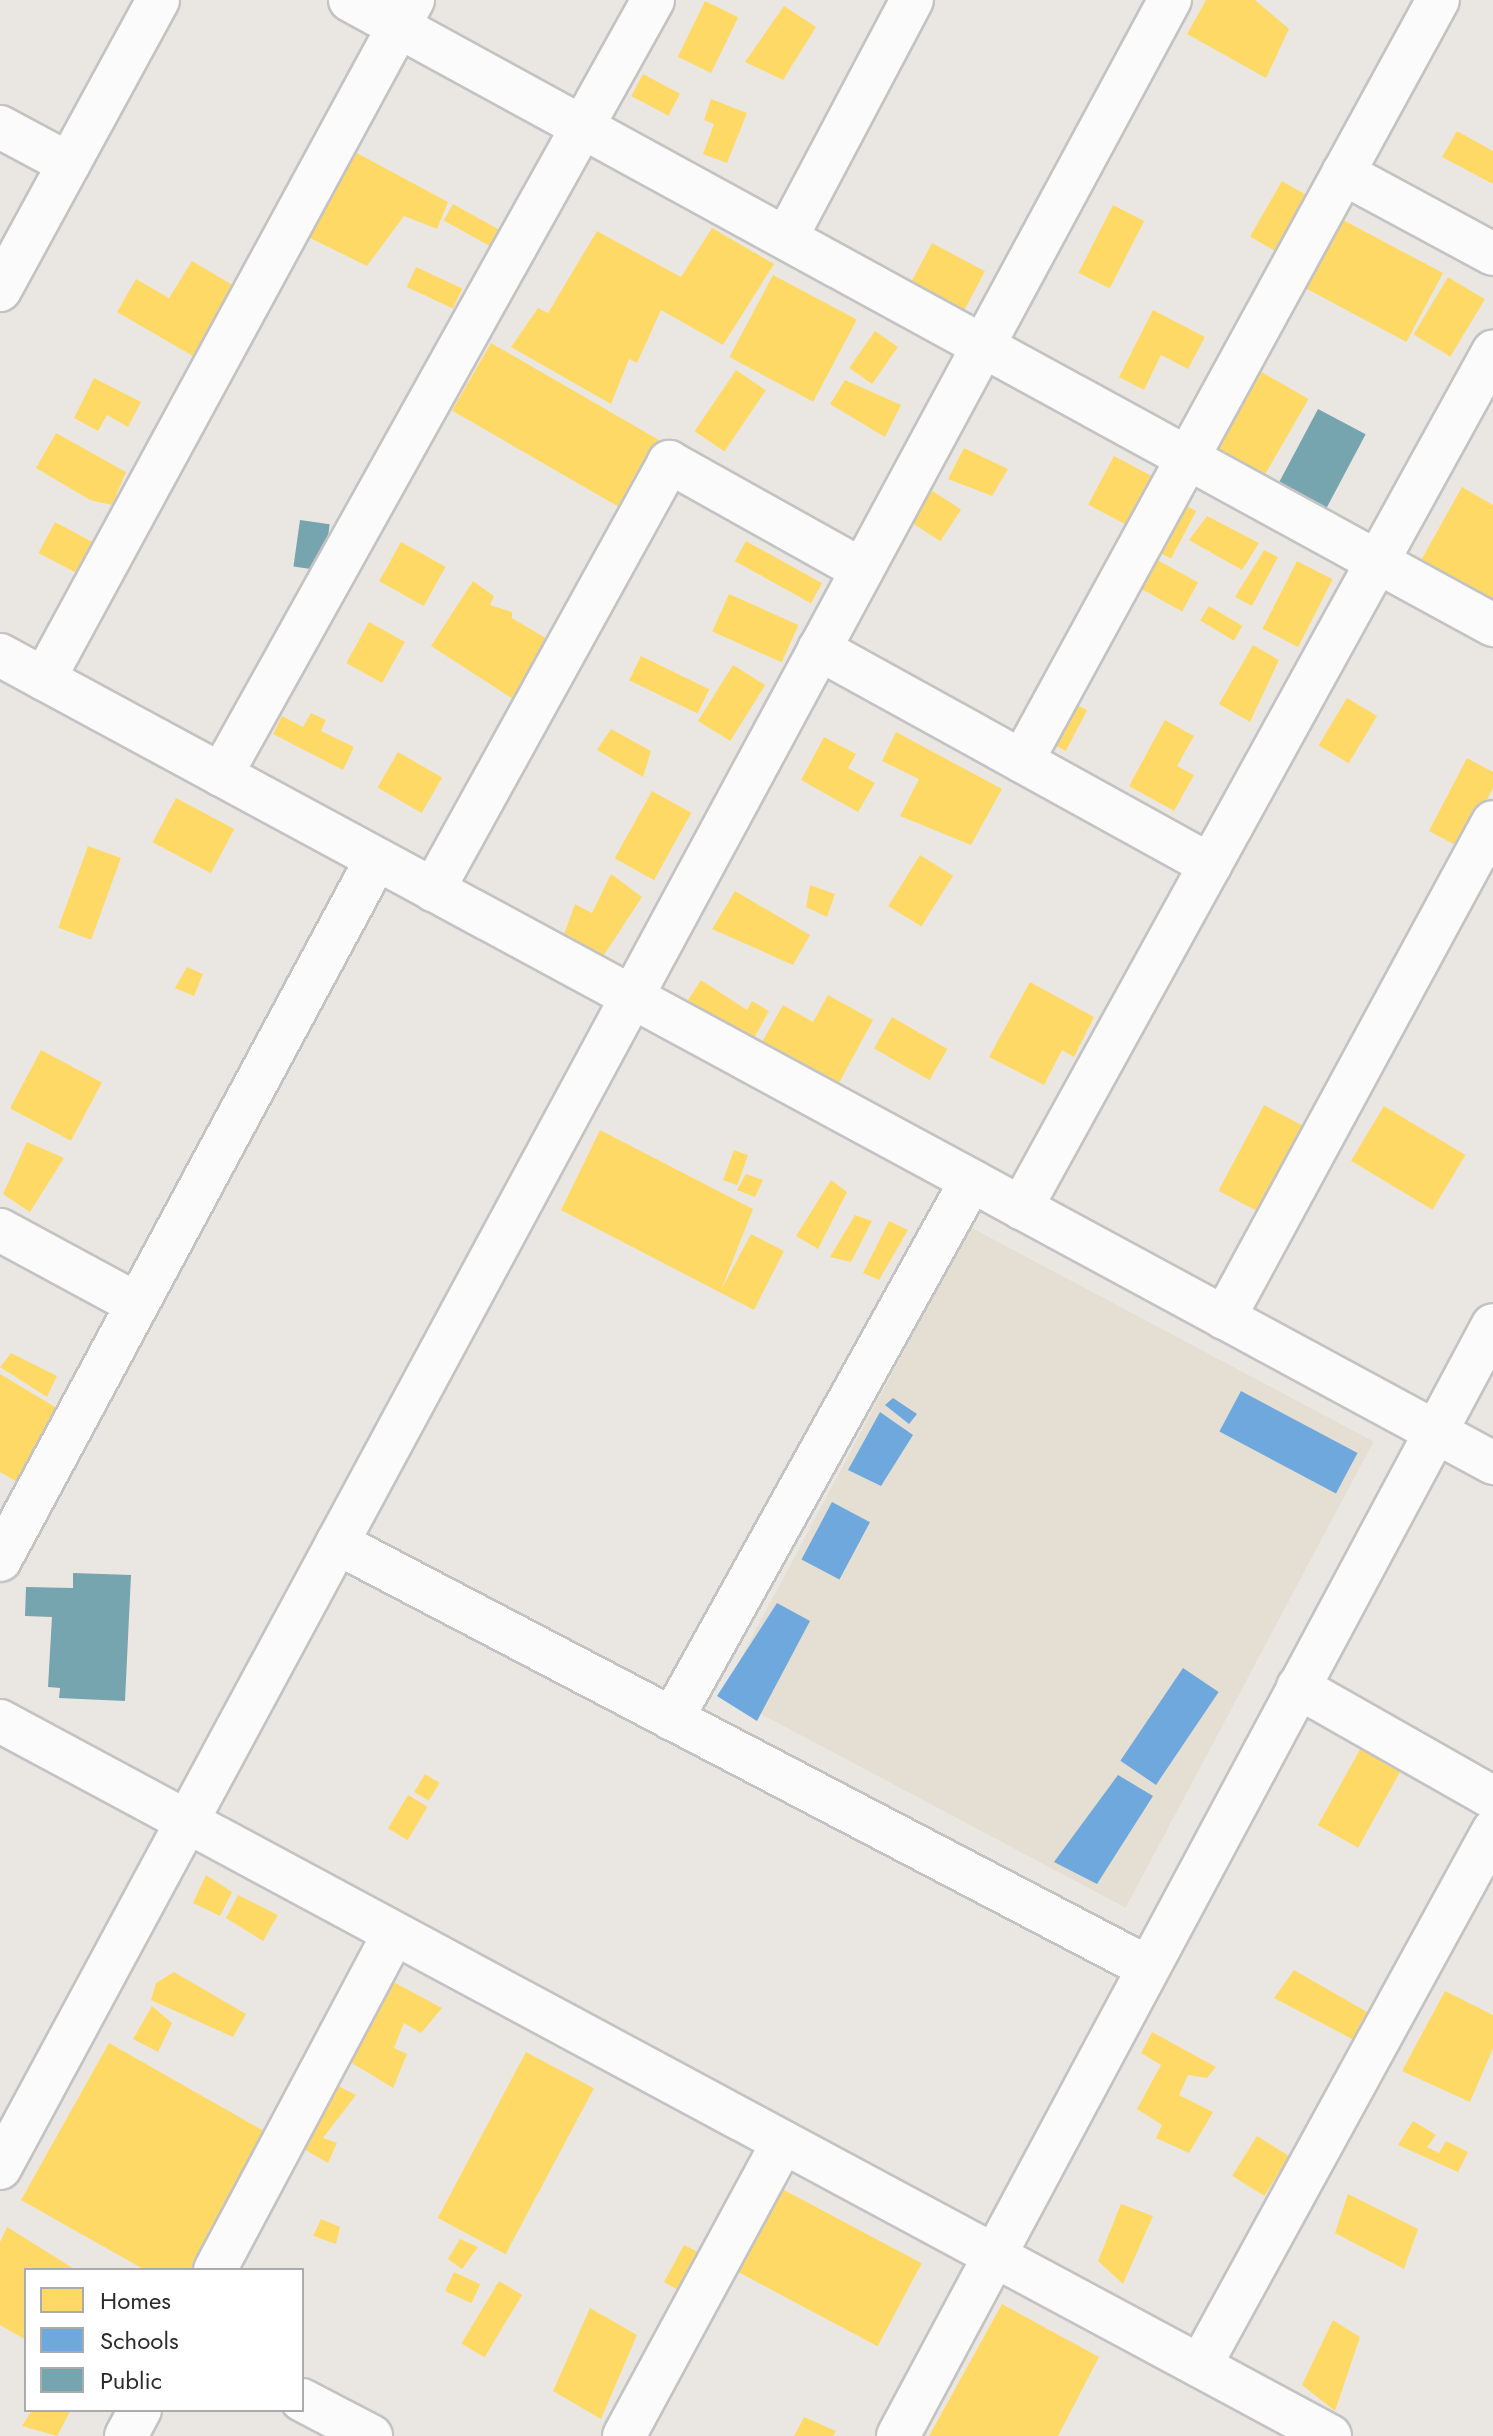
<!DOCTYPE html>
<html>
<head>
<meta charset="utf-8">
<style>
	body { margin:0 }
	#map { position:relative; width:1493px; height:2436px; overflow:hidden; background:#eae7e3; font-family:Jost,sans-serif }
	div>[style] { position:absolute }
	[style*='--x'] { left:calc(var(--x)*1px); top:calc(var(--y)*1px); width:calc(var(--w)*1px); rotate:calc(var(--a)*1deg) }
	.education>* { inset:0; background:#e4dfd2; transform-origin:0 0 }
	.homes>* { inset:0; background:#ffd966; transform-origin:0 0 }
	.schools>* { inset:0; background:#6fa8dc; transform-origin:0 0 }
	.public>* { inset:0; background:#76a5af; transform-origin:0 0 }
	.roads { filter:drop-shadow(2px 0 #c4c3c3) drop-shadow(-2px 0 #c4c3c3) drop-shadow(0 2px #c4c3c3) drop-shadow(0 -2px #c4c3c3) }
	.minor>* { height:42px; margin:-21px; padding:0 21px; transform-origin:21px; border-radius:21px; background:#fcfbfb }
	span { translate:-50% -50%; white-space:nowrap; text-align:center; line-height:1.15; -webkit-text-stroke:8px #fff; paint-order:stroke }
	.legend { position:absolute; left:24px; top:2268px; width:280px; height:144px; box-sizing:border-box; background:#fff; border:2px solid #ababab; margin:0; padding:10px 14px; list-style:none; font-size:24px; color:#2c2c2c }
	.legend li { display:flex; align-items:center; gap:16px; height:40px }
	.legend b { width:40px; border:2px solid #ababab }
</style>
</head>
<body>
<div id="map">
	<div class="education">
		<i style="left:970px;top:1227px;width:457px;height:528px;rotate:28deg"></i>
	</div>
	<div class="homes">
		<i style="clip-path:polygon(1206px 0,1255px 0,1289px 29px,1266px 78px,1187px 34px)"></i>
		<i style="left:705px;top:1px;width:37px;height:62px;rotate:26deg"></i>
		<i style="clip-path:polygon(784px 6px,816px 27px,783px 80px,745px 62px)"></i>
		<i style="left:643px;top:74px;width:42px;height:25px;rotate:28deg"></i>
		<i style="clip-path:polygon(711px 99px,747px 113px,727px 163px,703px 154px,714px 124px,704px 120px)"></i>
		<i style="clip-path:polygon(1457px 131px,1493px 151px,1493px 184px,1442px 157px)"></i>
		<i style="clip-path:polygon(355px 152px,448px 202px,437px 229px,404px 216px,367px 266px,310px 238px)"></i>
		<i style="left:1282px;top:181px;width:38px;height:64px;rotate:30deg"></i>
		<i style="left:453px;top:204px;width:53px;height:19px;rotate:29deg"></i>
		<i style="left:1113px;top:205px;width:35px;height:76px;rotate:27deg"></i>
		<i style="left:1330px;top:213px;width:128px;height:78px;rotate:28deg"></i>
		<i style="clip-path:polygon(712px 228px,774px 264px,723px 345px,661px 310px,637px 363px,629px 359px,611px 404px,511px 347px,538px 308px,548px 313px,597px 231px,681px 277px)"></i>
		<i style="left:932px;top:243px;width:60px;height:45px;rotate:28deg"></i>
		<i style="clip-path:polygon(192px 261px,246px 293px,205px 363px,117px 312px,136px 279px,169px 298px)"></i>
		<i style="left:416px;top:267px;width:51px;height:22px;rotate:25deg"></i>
		<i style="left:773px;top:275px;width:95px;height:93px;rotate:28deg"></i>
		<i style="left:1448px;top:277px;width:43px;height:67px;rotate:31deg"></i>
		<i style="clip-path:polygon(1153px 310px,1205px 337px,1188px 369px,1161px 355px,1144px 390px,1119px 377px)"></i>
		<i style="left:875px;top:331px;width:28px;height:45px;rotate:35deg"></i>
		<i style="left:491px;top:343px;width:194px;height:78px;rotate:30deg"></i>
		<i style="left:1241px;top:360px;width:78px;height:92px;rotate:30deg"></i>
		<i style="left:736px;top:370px;width:36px;height:74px;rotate:34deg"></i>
		<i style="clip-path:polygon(94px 378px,141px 402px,128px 427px,107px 415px,98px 431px,74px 418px)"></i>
		<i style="clip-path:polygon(845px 380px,901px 405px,885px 437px,830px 404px)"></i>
		<i style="clip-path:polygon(56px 433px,126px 472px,112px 505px,90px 500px,36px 468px)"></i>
		<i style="clip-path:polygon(964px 448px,1008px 469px,992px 496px,948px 479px)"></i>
		<i style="left:1114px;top:456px;width:57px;height:55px;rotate:28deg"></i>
		<i style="left:925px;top:486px;width:43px;height:38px;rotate:33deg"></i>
		<i style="clip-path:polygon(1462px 487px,1493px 505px,1493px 603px,1420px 562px)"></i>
		<i style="left:1168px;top:496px;width:32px;height:54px;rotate:28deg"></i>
		<i style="clip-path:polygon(1207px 516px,1259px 543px,1242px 570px,1189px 540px)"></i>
		<i style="left:55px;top:522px;width:44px;height:35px;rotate:28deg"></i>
		<i style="left:746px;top:541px;width:87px;height:23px;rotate:29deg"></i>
		<i style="left:401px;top:542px;width:51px;height:45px;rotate:29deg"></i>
		<i style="clip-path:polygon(1264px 550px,1278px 557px,1252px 606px,1235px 597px)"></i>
		<i style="left:1143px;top:552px;width:63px;height:33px;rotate:29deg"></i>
		<i style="left:1297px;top:561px;width:40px;height:76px;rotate:27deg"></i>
		<i style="clip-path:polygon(473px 581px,494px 596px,490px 605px,512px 612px,512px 618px,549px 640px,513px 699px,431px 646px)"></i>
		<i style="left:729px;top:594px;width:76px;height:41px;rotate:24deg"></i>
		<i style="left:1209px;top:606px;width:39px;height:17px;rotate:31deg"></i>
		<i style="left:369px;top:622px;width:41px;height:47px;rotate:29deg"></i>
		<i style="clip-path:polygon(1253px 645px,1279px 660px,1250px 722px,1219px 704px)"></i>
		<i style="left:641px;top:656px;width:76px;height:27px;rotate:26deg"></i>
		<i style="left:733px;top:665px;width:38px;height:66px;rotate:32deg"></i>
		<i style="left:1347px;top:698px;width:35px;height:55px;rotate:31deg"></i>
		<i style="left:1066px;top:699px;width:24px;height:46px;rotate:28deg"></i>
		<i style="clip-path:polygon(311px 713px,326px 720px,321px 731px,354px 747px,343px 770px,273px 734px,282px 716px,303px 727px)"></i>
		<i style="clip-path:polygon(1165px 720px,1194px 736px,1177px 766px,1194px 775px,1174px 811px,1129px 786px)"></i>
		<i style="clip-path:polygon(611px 729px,651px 751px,643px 777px,597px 750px)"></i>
		<i style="clip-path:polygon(896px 732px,1002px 789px,971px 845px,900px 816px,919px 779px,882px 761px)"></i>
		<i style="clip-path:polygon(824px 737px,856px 754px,848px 768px,875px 783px,858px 812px,801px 780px)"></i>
		<i style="left:398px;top:752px;width:51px;height:41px;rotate:30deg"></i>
		<i style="clip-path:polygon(1467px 758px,1493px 772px,1493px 788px,1461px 848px,1429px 831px)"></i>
		<i style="left:652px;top:791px;width:45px;height:77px;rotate:29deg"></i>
		<i style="left:176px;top:798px;width:66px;height:50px;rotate:28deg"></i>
		<i style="left:88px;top:846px;width:35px;height:87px;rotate:20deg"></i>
		<i style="left:920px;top:855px;width:39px;height:60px;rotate:32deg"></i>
		<i style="clip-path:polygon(611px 874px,642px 897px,602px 958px,563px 937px,575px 904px,592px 913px)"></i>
		<i style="clip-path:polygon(810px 885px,835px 894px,827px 917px,806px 907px)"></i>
		<i style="clip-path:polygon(735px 891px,810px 935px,793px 965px,712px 929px)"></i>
		<i style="clip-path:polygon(187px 967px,203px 974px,194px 996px,175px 988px)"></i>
		<i style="clip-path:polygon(701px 980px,747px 1010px,752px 1001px,769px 1011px,750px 1045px,684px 1006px)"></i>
		<i style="clip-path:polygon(1030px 982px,1094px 1017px,1074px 1057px,1062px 1050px,1044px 1085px,989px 1057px)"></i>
		<i style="clip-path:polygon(828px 995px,873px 1020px,834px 1092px,757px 1051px,783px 1005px,813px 1022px)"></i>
		<i style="left:892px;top:1017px;width:64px;height:36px;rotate:30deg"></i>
		<i style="left:41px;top:1050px;width:69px;height:66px;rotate:28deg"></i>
		<i style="left:1264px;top:1105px;width:52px;height:97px;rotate:28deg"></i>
		<i style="left:1384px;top:1106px;width:95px;height:64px;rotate:31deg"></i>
		<i style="clip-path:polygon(600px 1130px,753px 1209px,721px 1290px,751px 1234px,784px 1251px,754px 1310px,561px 1210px)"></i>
		<i style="clip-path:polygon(27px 1142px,64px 1158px,30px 1212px,3px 1194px)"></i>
		<i style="left:734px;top:1150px;width:15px;height:32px;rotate:20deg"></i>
		<i style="clip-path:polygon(746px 1174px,763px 1180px,755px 1197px,737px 1190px)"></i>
		<i style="clip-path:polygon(831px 1180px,847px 1192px,818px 1249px,796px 1236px)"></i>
		<i style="clip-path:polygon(855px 1215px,872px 1221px,851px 1262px,830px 1257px)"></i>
		<i style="clip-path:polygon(889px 1221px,908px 1230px,879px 1280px,863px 1273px)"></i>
		<i style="clip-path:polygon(11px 1353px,57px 1376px,47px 1397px,0 1367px)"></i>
		<i style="clip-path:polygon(0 1374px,57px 1408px,17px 1482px,0 1472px)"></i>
		<i style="left:1363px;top:1744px;width:46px;height:93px;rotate:29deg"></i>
		<i style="left:425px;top:1774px;width:17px;height:21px;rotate:31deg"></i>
		<i style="left:408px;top:1795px;width:23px;height:39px;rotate:31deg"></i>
		<i style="clip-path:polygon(206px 1875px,232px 1892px,220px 1916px,193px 1903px)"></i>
		<i style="clip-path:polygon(238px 1895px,278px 1915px,263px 1941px,226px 1918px)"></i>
		<i style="clip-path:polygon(1294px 1970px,1367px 2012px,1356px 2041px,1274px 1998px)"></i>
		<i style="clip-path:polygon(174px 1972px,246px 2014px,233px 2037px,151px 2000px,156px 1983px)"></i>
		<i style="clip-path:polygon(386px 1978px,442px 2008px,421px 2033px,404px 2023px,394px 2048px,407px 2054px,393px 2088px,339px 2055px)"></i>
		<i style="clip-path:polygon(1445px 1991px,1493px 2015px,1493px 2048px,1470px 2102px,1402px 2071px)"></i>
		<i style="clip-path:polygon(152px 2006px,172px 2023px,158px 2052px,133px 2039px)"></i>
		<i style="clip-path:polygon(1152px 2032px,1216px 2067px,1207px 2078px,1188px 2075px,1179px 2095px,1213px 2112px,1189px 2153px,1156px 2138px,1162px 2125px,1137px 2109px,1161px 2065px,1141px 2053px)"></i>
		<i style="clip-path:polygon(109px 2043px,269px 2134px,192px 2270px,145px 2270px,21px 2200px)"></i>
		<i style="left:526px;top:2052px;width:77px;height:188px;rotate:28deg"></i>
		<i style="clip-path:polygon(326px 2080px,356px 2095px,323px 2138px,337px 2143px,328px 2163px,293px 2143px)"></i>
		<i style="clip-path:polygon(1413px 2121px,1436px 2135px,1427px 2147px,1439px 2153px,1446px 2141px,1468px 2152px,1458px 2172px,1398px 2145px)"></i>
		<i style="left:1257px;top:2136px;width:38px;height:47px;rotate:32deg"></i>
		<i style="left:769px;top:2182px;width:173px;height:94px;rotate:28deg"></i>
		<i style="clip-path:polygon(1348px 2194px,1418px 2229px,1404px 2269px,1335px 2233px)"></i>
		<i style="clip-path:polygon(1121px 2204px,1153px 2216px,1123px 2284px,1098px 2261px)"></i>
		<i style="clip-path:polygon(321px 2219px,340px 2227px,336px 2244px,313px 2236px)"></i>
		<i style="clip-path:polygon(7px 2227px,76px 2270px,26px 2270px,26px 2340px,0 2325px,0 2242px)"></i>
		<i style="clip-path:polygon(460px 2239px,478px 2247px,462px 2269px,448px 2259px)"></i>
		<i style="clip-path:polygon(684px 2245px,704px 2255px,680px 2291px,664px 2282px)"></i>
		<i style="left:454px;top:2272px;width:29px;height:21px;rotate:25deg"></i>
		<i style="left:499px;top:2281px;width:27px;height:73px;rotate:31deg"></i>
		<i style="clip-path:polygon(1002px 2304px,1099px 2357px,1058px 2436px,929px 2436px)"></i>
		<i style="clip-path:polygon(590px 2308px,637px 2335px,601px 2419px,553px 2391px)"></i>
		<i style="clip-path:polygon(1333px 2320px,1360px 2337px,1335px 2411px,1302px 2385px)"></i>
		<i style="clip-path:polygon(32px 2410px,71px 2410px,57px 2436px,22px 2426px)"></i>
		<i style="clip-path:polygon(804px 2417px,836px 2431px,833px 2436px,794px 2436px)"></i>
	</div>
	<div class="schools">
		<i style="left:1241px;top:1391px;width:132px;height:46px;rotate:28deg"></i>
		<i style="clip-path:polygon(893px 1398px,917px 1414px,909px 1424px,885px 1405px)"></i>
		<i style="clip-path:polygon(880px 1412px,913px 1435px,881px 1486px,848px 1470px)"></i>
		<i style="left:832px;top:1502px;width:43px;height:65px;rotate:28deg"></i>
		<i style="clip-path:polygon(777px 1603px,810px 1621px,757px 1721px,717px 1696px)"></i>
		<i style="left:1183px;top:1668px;width:43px;height:112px;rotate:34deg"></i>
		<i style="clip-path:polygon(1118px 1775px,1153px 1796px,1097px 1884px,1054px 1862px)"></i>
	</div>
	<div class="public">
		<i style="left:1318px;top:409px;width:54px;height:84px;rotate:28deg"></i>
		<i style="left:300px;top:520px;width:30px;height:47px;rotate:8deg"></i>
		<i style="clip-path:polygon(73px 1573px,131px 1575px,125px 1701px,59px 1698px,60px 1688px,48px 1687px,52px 1617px,25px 1616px,26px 1587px,73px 1588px)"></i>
	</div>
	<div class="roads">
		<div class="minor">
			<i style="--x:350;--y:0;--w:1303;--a:28.67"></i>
			<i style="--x:0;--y:127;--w:78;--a:28.2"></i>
			<i style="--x:1343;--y:173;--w:170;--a:28.4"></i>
			<i style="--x:786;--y:238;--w:269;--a:-62.1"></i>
			<i style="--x:0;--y:290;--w:330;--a:-61.4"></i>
			<i style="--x:819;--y:649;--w:447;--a:28.9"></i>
			<i style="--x:0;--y:655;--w:1698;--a:28.42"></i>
			<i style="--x:44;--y:679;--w:773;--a:-61.48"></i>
			<i style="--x:1022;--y:761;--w:867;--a:-61.34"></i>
			<i style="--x:221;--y:775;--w:887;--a:-60.86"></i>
			<i style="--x:433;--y:890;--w:489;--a:-61.1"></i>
			<i style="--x:669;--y:462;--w:221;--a:29.2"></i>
			<i style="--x:1021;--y:1208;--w:978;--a:-61.13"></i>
			<i style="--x:0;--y:1230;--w:156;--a:28.4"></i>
			<i style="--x:1224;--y:1318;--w:564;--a:-61.53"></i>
			<i style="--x:337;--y:1543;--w:914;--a:27.63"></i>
			<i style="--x:0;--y:1560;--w:795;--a:-61.76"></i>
			<i style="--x:1298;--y:1687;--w:224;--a:29.6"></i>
			<i style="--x:672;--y:1719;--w:616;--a:-60.94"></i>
			<i style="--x:0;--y:1721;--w:1510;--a:28.26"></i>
			<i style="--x:0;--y:2168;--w:2464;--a:-61.65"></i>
			<i style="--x:215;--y:2270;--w:381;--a:-62"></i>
			<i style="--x:1200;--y:2366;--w:610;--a:-61.29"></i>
			<i style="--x:302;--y:2400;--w:78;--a:27.6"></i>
			<i style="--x:126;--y:2436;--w:30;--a:-62"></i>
			<i style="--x:624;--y:2436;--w:334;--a:-61.6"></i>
			<i style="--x:898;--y:2436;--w:1260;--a:-61.83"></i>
		</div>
	</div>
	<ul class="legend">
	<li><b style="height:22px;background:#ffd966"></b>Homes</li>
	<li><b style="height:22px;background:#6fa8dc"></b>Schools</li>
	<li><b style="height:22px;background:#76a5af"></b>Public</li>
	</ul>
</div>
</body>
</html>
